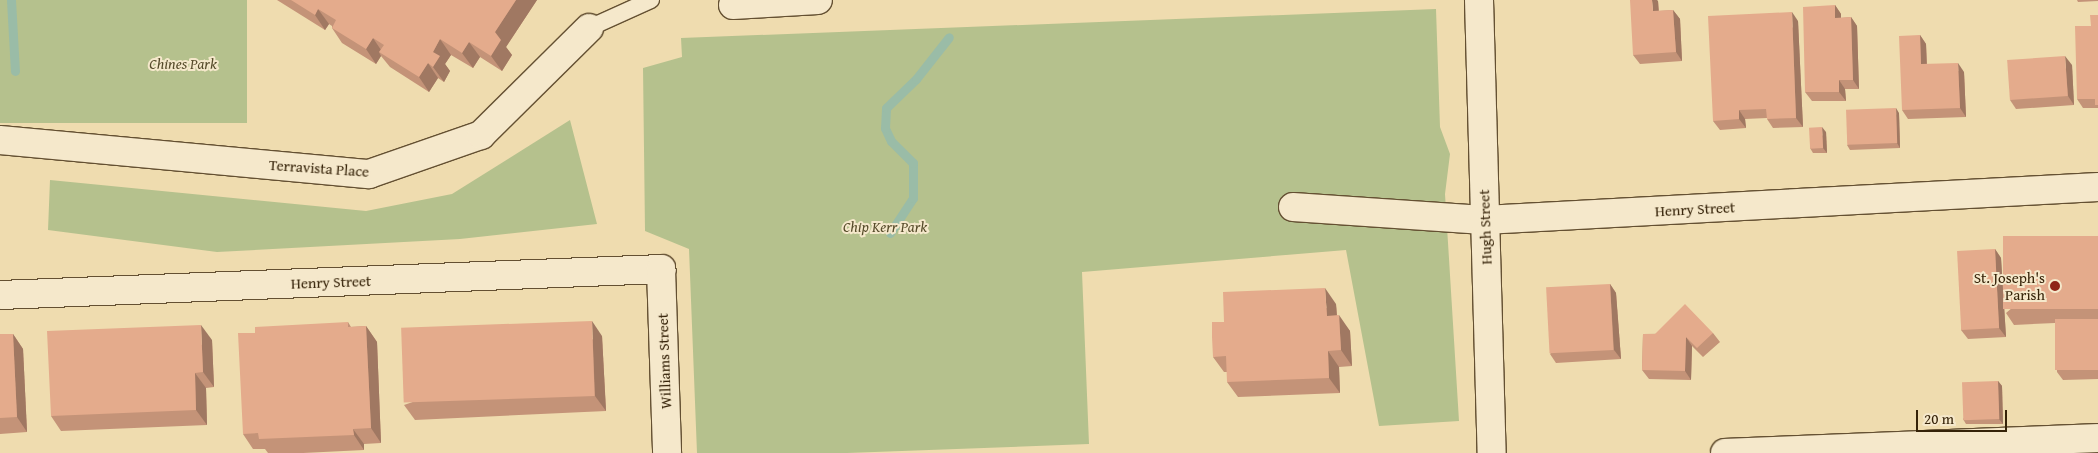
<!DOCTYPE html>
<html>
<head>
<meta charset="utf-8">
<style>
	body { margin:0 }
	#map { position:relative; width:2098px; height:453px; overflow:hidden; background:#efdcaf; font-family:"Gentium Book Plus",serif }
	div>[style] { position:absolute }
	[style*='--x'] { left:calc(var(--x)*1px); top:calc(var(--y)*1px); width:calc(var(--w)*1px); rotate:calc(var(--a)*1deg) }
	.green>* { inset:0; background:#b5c18d; transform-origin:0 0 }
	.stream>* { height:9px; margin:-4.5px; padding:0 4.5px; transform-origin:4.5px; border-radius:4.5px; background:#9abca7 }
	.roads { filter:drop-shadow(1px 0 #645032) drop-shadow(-1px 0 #645032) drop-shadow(0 1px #645032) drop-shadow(0 -1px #645032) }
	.lane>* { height:16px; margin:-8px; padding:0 8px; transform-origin:8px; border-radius:8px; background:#f5e8cb }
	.street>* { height:28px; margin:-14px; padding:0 14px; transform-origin:14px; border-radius:14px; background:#f5e8cb }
	.wall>* { inset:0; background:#c49378 }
	.shaded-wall>* { inset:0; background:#a07862 }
	.building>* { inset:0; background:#e4ab8c; transform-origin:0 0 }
	.dots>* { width:14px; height:14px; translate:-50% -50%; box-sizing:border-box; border:2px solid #f5e8cb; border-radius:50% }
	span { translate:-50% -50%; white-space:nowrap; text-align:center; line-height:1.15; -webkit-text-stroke:4px #f5e8cb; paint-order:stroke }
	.park-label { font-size:15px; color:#554a29; font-style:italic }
	.street-label { font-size:15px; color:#352208 }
	.poi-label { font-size:15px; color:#352208 }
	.right { translate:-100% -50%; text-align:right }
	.scale { position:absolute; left:1916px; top:410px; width:91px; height:22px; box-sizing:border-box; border:2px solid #352208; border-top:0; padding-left:6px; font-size:15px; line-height:18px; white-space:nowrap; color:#352208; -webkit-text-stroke:4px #f5e8cb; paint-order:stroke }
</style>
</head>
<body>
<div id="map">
	<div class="green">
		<i style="left:0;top:0;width:247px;height:123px"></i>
		<i style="clip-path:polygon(1436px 9px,1440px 127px,1450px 154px,1445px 194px,1459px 421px,1379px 426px,1346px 250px,1082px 272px,1089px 444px,847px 453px,697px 453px,689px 249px,645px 231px,643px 68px,682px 57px,681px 38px)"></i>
		<i style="clip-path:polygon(570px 120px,597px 224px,460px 239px,217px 252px,48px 230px,50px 180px,366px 211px,452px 194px)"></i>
	</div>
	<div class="stream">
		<i style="--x:11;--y:0;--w:71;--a:86.8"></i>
		<i style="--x:890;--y:233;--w:42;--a:-56.7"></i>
		<i style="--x:913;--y:198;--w:35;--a:-90"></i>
		<i style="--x:913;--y:163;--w:31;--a:-135"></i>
		<i style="--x:891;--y:141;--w:14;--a:-115"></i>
		<i style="--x:885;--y:128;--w:20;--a:-87"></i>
		<i style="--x:886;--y:108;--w:42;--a:-44"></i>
		<i style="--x:916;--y:79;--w:53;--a:-51.8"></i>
	</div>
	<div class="roads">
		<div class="lane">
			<i style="--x:589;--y:28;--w:68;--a:-24.3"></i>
		</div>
		<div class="street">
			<i style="--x:1479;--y:0;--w:453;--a:88.4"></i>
			<i style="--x:733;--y:5;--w:85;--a:-3.4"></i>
			<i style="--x:0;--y:140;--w:371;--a:5.3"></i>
			<i style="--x:369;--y:174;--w:119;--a:-19.2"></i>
			<i style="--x:481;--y:135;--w:152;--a:-44.7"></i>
			<i style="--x:1293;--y:207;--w:191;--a:3.9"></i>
			<i style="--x:1484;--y:220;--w:615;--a:-3.08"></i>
			<i style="--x:0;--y:295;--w:662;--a:-2.25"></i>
			<i style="--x:661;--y:269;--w:184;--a:88.1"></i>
			<i style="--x:1725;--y:453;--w:373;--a:-2.3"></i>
		</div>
	</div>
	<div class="wall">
		<i style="clip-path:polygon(277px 0,537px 0,506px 47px,512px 55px,502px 71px,480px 57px,473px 68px,451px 55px,445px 64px,450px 71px,444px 82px,438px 78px,429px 92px,390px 67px,381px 56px,376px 64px,342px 43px,332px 28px,332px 26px,329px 24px,325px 30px)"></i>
		<i style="clip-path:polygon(2077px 0,2098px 0,2098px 1px,2078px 2px)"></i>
		<i style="clip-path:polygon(1658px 1px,1659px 11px,1673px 10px,1680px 19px,1682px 61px,1640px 64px,1633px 55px)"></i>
		<i style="clip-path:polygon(1835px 5px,1841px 14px,1841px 18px,1851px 17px,1857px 26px,1859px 89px,1845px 89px,1846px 101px,1812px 101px,1805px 92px)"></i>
		<i style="clip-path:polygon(2098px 15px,2098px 108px,2083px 108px,2077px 99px,2091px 26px)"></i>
		<i style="clip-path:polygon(1798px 21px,1803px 127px,1773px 128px,1767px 119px,1767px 118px,1745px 119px,1746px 128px,1720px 130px,1713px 121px)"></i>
		<i style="clip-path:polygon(1920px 35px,1926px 44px,1927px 64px,1964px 72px,1966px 117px,1908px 119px,1902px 110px)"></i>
		<i style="clip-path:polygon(2072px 65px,2074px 105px,2016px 109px,2010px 100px)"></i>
		<i style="clip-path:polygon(1899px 113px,1900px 148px,1850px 150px,1847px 145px)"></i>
		<i style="clip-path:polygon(1826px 132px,1827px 153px,1813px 153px,1810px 148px)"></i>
		<i style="clip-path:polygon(2098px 236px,2098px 379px,2063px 380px,2057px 372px,2055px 323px,2014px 325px,2006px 313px)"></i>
		<i style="clip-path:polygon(1995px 249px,2001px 258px,2006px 337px,1968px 339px,1961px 330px)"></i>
		<i style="clip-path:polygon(1610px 284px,1616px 293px,1621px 359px,1556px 363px,1550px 354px)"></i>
		<i style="clip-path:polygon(1336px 304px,1337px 315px,1350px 331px,1352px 366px,1339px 367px,1340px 393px,1238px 397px,1227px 382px,1227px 372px,1224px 372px,1213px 357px)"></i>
		<i style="clip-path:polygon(348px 322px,351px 327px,366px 326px,377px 342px,381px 443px,364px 444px,364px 450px,303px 453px,268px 453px,265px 449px,253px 449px,243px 434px)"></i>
		<i style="clip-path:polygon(1713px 333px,1720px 342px,1703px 357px,1692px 346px,1691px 380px,1649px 379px,1642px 370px,1643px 334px)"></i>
		<i style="clip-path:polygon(0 334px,13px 334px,23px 349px,27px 432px,0 434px)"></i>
		<i style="clip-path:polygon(602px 336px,606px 411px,415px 420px,404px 405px)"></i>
		<i style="clip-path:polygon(212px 340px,214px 387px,206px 388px,207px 425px,61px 431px,51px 416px)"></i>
		<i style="clip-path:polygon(1998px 381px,2002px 386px,2003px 424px,1966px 424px,1963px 419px)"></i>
	</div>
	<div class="shaded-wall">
		<i style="clip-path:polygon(516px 0,537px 0,506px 47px,512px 55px,502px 71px,491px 56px,495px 32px)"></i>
		<i style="clip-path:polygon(1652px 0,1657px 0,1658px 1px,1659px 20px,1653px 11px)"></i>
		<i style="clip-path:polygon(1835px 5px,1841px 14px,1841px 27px,1835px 18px)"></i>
		<i style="clip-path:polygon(318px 9px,329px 24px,325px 30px,315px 15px)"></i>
		<i style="clip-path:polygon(1673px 10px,1680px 19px,1682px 61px,1676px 52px)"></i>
		<i style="clip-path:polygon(1792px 12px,1798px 21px,1803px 127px,1796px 118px)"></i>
		<i style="clip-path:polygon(1851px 17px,1857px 26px,1859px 89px,1853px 80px)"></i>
		<i style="clip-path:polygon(1920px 35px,1926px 44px,1927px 73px,1921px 64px)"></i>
		<i style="clip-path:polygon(373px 38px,383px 53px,379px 52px,381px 56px,376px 64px,366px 49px)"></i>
		<i style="clip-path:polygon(440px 39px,451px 55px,445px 64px,450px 71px,444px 82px,433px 67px,433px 52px)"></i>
		<i style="clip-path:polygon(469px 42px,480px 57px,473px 68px,462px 53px)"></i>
		<i style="clip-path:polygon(2065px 56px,2072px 65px,2074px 105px,2068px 96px)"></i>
		<i style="clip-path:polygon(428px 63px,438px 78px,429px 92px,419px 77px)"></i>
		<i style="clip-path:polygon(1958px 63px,1964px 72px,1966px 117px,1960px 108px)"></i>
		<i style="clip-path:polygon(1839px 80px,1845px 89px,1846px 101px,1839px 92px)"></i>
		<i style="clip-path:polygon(1896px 108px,1899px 113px,1900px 148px,1897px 143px)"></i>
		<i style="clip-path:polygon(1739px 110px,1745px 119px,1746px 128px,1739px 119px)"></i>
		<i style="clip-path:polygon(1822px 127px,1826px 132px,1827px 153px,1823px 148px)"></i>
		<i style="clip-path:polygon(1995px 249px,2001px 258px,2006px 337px,1999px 328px)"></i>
		<i style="clip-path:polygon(1610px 284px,1616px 293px,1621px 359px,1614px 350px)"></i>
		<i style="clip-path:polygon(1325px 288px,1336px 304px,1338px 332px,1327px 316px)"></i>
		<i style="clip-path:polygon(1339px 315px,1350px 331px,1352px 366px,1341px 350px)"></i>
		<i style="clip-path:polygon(592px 321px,602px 336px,606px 411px,595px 396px)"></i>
		<i style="clip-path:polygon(201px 325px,212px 340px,214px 387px,203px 372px)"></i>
		<i style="clip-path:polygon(366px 326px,377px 342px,381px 443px,371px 428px)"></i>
		<i style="clip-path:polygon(13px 334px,23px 349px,27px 432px,17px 417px)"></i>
		<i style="clip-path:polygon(1686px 337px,1692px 346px,1691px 380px,1685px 371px)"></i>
		<i style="clip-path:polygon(1328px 351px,1339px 367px,1340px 393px,1329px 378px)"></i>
		<i style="clip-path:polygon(195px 373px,206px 388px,207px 425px,196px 410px)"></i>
		<i style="clip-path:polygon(1998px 381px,2002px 386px,2003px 424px,1999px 419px)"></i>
		<i style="clip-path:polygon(353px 429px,364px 444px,364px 450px,354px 435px)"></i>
	</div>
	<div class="building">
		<i style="clip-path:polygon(291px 0,516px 0,495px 32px,501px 40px,491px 56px,469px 42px,462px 53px,440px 39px,433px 52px,440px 56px,433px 67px,428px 63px,419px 77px,379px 52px,384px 45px,373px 38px,366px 49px,332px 28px,336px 20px,318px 9px,315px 15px)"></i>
		<i style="clip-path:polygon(1630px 0,1652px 0,1653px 11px,1673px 10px,1676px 52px,1633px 55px)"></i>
		<i style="clip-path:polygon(1835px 5px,1835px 18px,1851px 17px,1853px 80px,1839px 80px,1839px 92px,1805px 92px,1803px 7px)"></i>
		<i style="clip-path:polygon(1792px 12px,1796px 118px,1767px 119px,1766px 109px,1739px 110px,1739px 119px,1713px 121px,1708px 16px)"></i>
		<i style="clip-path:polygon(2090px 15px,2098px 15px,2098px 105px,2095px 105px,2095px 99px,2077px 99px,2075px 26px,2091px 26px)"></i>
		<i style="clip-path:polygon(1920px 35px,1921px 64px,1958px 63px,1960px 108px,1902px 110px,1899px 36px)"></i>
		<i style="left:2065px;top:56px;width:40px;height:58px;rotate:86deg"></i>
		<i style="left:1896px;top:108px;width:35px;height:50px;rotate:88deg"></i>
		<i style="left:1822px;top:127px;width:21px;height:13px;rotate:87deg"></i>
		<i style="left:2098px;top:236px;width:73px;height:95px;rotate:90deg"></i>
		<i style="left:1995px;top:249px;width:79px;height:38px;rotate:87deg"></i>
		<i style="left:1610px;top:284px;width:66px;height:64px;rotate:87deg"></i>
		<i style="clip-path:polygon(1325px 288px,1327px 316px,1339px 315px,1341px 350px,1328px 351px,1329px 378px,1227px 382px,1226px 356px,1213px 357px,1212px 337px,1212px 322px,1224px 322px,1223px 292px)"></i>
		<i style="clip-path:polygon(1685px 304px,1713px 333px,1697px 348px,1686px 337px,1685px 371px,1642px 370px,1643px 334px,1655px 334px)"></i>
		<i style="left:2098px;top:319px;width:51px;height:43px;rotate:90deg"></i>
		<i style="left:592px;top:321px;width:75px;height:191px;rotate:88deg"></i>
		<i style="clip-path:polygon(348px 322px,348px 327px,366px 326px,371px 428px,353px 429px,354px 435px,259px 439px,258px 433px,243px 434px,238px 333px,255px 333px,255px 327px)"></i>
		<i style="clip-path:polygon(201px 325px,203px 372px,195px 373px,196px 410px,51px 416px,47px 331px)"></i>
		<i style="clip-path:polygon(0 334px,13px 334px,17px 417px,0 418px)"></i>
		<i style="left:1998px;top:381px;width:38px;height:36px;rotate:88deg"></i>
	</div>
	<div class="dots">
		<i style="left:2055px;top:286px;background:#8f2418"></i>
	</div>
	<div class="park-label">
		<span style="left:183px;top:64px">Chines Park</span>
		<span style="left:885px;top:227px">Chip Kerr Park</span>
	</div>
	<div class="street-label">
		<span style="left:319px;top:168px;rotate:4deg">Terravista Place</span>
		<span style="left:1695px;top:209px;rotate:-3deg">Henry Street</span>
		<span style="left:1485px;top:227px;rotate:-92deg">Hugh Street</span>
		<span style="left:331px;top:282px;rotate:-2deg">Henry Street</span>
		<span style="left:664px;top:361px;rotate:-92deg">Williams Street</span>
	</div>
	<div class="poi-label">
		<span class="right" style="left:2045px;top:286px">St. Joseph's<br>Parish</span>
	</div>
	<div class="scale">20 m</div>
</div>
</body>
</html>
